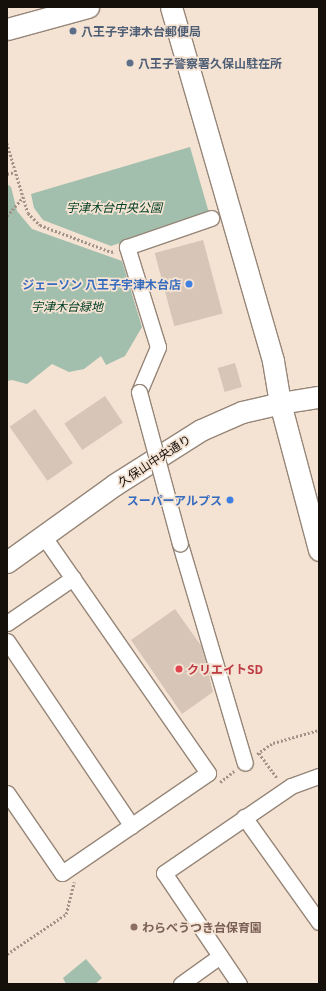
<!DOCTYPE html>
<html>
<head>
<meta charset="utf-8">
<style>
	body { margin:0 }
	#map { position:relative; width:326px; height:991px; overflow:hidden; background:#f4e2d3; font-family:Georgia,"Noto Sans JP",serif }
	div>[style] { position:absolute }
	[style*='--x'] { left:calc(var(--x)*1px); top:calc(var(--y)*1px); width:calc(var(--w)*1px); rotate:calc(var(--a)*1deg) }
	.green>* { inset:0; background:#a1bfac }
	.building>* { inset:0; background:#d7c5b7; transform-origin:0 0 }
	.path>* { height:2.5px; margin-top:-1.25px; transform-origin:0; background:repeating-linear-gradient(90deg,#a19388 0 2px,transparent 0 4px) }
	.roads { filter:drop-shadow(1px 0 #968678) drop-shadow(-1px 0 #968678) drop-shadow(0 1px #968678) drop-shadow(0 -1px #968678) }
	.street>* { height:15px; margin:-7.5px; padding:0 7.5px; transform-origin:7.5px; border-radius:7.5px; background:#fff }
	.secondary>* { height:21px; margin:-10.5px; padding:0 10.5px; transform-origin:10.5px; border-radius:10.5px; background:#fff }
	.bridges { filter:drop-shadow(1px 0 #968678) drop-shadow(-1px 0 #968678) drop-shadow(0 1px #968678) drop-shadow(0 -1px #968678) }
	.street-bridge>* { height:15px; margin:-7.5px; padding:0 7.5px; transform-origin:7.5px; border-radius:7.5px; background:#fff }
	.dots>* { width:11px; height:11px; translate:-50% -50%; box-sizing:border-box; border:2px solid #f4e2d3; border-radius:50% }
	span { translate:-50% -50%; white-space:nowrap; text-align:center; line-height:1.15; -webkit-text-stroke:3.5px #f4e2d3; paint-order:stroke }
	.service-label { font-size:12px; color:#4e5e75; font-weight:700 }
	.left { translate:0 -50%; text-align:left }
	.park-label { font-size:12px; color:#024026; font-style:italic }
	.shop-label { font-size:12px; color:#366cbe; font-weight:700 }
	.right { translate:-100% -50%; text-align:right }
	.street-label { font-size:12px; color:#16100b }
	.health-label { font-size:12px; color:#be3a42; font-weight:700 }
	.education-label { font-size:12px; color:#785e54; font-weight:700 }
	.frame { position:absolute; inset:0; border:8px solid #16100b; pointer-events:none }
</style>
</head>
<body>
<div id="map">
	<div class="green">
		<i style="clip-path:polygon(190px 147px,209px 213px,111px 246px,43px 220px,34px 208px,31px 194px)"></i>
		<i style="clip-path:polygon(7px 184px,11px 187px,17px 211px,32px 229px,122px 261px,142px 327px,125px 356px,106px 365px,101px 356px,84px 369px,69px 372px,52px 364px,27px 384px,12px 380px,7px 381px)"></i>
		<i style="clip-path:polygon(86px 959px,102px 978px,95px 984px,66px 984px,63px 978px)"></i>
	</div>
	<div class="building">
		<i style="left:203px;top:240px;width:76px;height:50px;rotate:75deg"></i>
		<i style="left:235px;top:363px;width:25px;height:18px;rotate:74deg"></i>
		<i style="left:105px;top:396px;width:32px;height:49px;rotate:56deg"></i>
		<i style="left:35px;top:409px;width:66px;height:31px;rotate:55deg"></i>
		<i style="clip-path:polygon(175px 609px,202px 647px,213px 692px,182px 714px,131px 640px)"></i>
	</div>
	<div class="path">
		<i style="--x:7;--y:143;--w:73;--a:73.3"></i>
		<i style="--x:28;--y:213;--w:17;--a:45"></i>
		<i style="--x:40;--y:225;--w:76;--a:20.8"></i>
		<i style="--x:111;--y:252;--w:3;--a:-18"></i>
		<i style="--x:7;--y:174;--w:8;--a:-14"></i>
		<i style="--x:7;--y:216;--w:25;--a:-50"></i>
		<i style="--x:259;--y:753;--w:31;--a:54"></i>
		<i style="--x:257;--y:754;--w:19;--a:-35"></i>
		<i style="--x:273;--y:743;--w:48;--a:-15.8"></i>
		<i style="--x:220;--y:782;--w:18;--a:-38"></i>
		<i style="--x:7;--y:954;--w:71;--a:-34.1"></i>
		<i style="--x:66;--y:914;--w:33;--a:-76"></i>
	</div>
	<div class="roads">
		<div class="street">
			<i style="--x:139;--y:392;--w:49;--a:-67.1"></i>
			<i style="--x:158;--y:347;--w:105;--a:-107.2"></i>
			<i style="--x:127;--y:247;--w:89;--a:-19"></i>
			<i style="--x:180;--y:544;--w:228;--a:73.5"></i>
			<i style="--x:7;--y:623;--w:80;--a:-34.3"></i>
			<i style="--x:7;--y:641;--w:223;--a:56"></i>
			<i style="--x:7;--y:793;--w:97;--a:55.5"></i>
			<i style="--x:62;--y:873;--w:177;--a:-34.4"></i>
			<i style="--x:208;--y:773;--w:287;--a:-124.8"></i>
			<i style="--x:244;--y:817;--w:129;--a:54.5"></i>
			<i style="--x:181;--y:984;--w:48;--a:-35.7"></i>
			<i style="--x:239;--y:984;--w:134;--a:-124"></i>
			<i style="--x:164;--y:873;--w:154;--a:-34.4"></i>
			<i style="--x:291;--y:786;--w:30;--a:-20"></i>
		</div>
		<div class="secondary">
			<i style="--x:171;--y:7;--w:368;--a:73.9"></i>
			<i style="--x:273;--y:361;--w:43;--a:80.5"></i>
			<i style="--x:280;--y:403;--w:152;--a:75.1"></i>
			<i style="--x:7;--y:29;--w:84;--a:-15.2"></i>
			<i style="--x:7;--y:562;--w:132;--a:-35.7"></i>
			<i style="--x:114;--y:485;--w:103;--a:-32.3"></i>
			<i style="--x:201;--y:430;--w:45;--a:-23.7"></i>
			<i style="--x:242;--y:412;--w:39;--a:-13"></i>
			<i style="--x:280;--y:403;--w:39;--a:-9"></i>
		</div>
	</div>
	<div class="bridges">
		<div class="street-bridge">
			<i style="--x:139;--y:392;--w:157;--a:74.9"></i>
		</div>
	</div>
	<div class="dots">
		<i style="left:73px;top:31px;background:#5c6f8a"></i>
		<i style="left:130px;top:63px;background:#5c6f8a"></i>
		<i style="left:189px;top:284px;background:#3f7fe0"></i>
		<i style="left:230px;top:500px;background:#3f7fe0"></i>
		<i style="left:179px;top:669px;background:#e0444e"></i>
		<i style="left:134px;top:927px;background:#8d6e63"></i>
	</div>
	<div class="service-label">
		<span class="left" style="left:81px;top:31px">八王子宇津木台郵便局</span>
		<span class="left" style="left:138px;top:63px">八王子警察署久保山駐在所</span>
	</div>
	<div class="park-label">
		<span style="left:114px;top:207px">宇津木台中央公園</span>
		<span style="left:67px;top:306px">宇津木台緑地</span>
	</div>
	<div class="shop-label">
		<span class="right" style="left:181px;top:284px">ジェーソン 八王子宇津木台店</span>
		<span class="right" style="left:222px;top:500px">スーパーアルプス</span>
	</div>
	<div class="street-label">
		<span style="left:154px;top:460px;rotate:-33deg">久保山中央通り</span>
	</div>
	<div class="health-label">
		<span class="left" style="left:187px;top:669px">クリエイトSD</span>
	</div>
	<div class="education-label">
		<span class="left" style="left:142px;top:927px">わらべうつき台保育園</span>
	</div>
	<div class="frame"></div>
</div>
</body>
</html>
